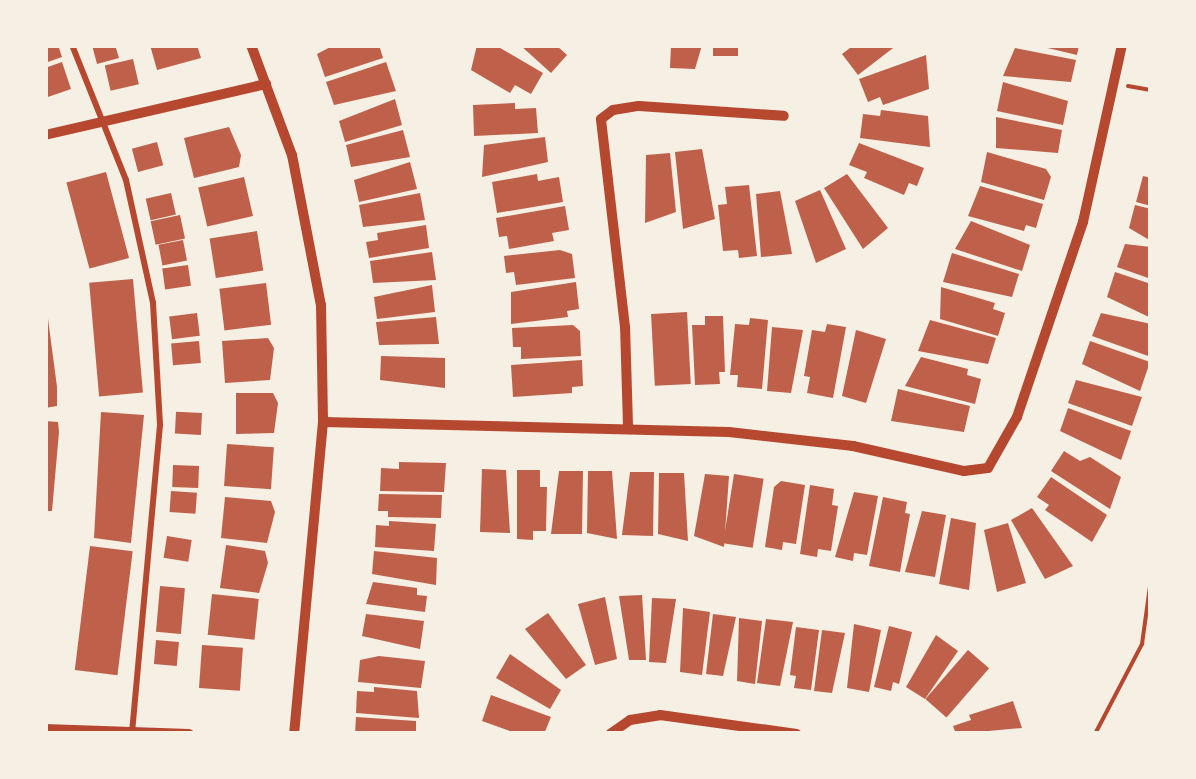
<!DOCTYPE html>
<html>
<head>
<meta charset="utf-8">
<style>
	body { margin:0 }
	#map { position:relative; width:1196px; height:779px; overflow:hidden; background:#f6efe4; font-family:"IBM Plex Sans",sans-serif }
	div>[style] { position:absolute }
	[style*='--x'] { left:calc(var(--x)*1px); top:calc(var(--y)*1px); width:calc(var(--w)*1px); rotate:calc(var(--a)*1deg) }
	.building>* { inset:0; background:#bf614a; transform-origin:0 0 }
	.path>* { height:4px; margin:-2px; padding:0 2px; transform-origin:2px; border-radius:2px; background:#b5482f }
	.service>* { height:6px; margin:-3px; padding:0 3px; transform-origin:3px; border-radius:3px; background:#b5482f }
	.minor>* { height:10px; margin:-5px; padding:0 5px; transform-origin:5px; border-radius:5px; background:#b5482f }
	span { translate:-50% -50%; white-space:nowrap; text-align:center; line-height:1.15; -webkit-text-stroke:8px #f6efe4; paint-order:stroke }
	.frame { position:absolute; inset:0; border:48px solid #f6efe4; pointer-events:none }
</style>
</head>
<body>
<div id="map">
	<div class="building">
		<i style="clip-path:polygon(45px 45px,58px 45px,62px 57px,45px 63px)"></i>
		<i style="clip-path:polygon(92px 45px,115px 45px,119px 58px,97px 64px)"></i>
		<i style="clip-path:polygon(150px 45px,197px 45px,201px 58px,157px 70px)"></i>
		<i style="clip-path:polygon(334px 45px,379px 45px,383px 58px,325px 77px,317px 54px)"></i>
		<i style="clip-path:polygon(477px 45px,495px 45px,543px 73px,531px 94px,515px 85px,510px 93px,471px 70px)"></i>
		<i style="clip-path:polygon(520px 45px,556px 45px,567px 55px,551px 73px)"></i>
		<i style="clip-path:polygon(671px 45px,702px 45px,695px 69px,670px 68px)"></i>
		<i style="left:713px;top:45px;width:25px;height:11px"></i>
		<i style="clip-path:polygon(854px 45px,897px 45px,858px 75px,842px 54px)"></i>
		<i style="clip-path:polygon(1035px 45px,1079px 45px,1077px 55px)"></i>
		<i style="clip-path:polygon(1015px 48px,1076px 60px,1071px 82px,1003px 76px)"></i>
		<i style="clip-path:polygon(926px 55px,929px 89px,883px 105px,880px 97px,868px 102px,859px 79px)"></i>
		<i style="left:133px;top:59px;width:26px;height:29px;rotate:77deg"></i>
		<i style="clip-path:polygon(62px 62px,71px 89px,45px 98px,45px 68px)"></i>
		<i style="clip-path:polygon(386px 62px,396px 91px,334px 105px,326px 82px)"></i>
		<i style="clip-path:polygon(1003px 82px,1068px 101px,1063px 125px,997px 111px)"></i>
		<i style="clip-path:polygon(395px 99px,402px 125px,345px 142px,339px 121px)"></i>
		<i style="clip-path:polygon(515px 103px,515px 109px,536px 108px,538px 133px,474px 136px,473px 105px)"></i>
		<i style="clip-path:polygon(881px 110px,928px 116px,930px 147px,860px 138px,863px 114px,880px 116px)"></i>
		<i style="clip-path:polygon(996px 117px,1062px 130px,1058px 153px,996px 148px)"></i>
		<i style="clip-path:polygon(229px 127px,241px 155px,239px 167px,194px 178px,184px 138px)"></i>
		<i style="clip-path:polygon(403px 130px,410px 157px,351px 167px,346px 145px)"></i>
		<i style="clip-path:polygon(545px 137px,548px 162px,482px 177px,484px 145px)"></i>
		<i style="left:157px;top:142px;width:24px;height:26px;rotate:75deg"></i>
		<i style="clip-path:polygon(859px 143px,924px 168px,917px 186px,909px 183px,904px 195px,864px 178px,867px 172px,849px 165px)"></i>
		<i style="clip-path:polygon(702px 149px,715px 219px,683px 229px,675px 152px)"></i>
		<i style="clip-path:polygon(987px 152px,1046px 169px,1051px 177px,1044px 200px,981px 182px)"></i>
		<i style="clip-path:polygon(670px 153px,676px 212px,645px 223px,646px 155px)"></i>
		<i style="clip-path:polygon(410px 162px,417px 189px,359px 202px,354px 180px)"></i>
		<i style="left:106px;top:172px;width:89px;height:41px;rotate:75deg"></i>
		<i style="clip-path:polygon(537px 174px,538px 181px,559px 177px,563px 202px,497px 213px,492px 182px)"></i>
		<i style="clip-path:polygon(847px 174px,888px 228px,863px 249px,824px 188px)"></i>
		<i style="clip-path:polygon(1143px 176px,1151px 178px,1151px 206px,1136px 202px)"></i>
		<i style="left:244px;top:177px;width:40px;height:47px;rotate:77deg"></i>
		<i style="clip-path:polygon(749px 185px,757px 256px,739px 258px,738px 250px,723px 251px,718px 205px,727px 204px,725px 187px)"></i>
		<i style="clip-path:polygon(980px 186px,1043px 204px,1036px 228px,1026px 225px,1024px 231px,968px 216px)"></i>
		<i style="clip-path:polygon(820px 190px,846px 249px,816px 263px,795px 201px)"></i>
		<i style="clip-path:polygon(780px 191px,792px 254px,761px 257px,756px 194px)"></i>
		<i style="left:171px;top:193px;width:22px;height:26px;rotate:77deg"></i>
		<i style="clip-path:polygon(420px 193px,425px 220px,363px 227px,359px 205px)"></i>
		<i style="clip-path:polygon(1135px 205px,1151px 209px,1151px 241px,1129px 228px)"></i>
		<i style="clip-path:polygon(565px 206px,569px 230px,552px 233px,554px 241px,509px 249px,507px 236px,499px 237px,496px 218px)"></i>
		<i style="left:180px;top:215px;width:24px;height:30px;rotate:78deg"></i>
		<i style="clip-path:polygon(971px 221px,1030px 245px,1022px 271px,955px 249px)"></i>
		<i style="clip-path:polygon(426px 225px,429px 248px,369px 258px,366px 242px,378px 240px,377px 233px)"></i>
		<i style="left:257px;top:231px;width:40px;height:48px;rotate:81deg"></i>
		<i style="left:183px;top:240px;width:21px;height:25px;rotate:79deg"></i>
		<i style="clip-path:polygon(1125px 244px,1151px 247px,1151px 279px,1117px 267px)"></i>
		<i style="clip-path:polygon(560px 250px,572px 254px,575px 278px,516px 285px,514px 272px,506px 273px,504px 256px)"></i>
		<i style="clip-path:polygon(432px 252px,436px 280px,373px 283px,370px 261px)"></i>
		<i style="clip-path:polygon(952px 253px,1019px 274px,1012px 297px,943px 282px)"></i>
		<i style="left:188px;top:265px;width:21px;height:26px;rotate:82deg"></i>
		<i style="clip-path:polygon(1115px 272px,1151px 284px,1151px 318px,1107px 297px)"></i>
		<i style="left:133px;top:279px;width:114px;height:44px;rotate:85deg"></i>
		<i style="clip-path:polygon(576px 282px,579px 309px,567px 311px,568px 317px,511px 324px,511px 292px)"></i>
		<i style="left:266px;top:283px;width:42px;height:47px;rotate:83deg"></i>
		<i style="clip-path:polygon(432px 285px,435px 312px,377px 319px,374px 297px)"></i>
		<i style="clip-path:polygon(941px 287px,995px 303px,993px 309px,1005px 313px,998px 336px,940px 319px)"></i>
		<i style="clip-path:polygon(45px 296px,57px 387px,57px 406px,45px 408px)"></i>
		<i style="left:687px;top:312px;width:72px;height:36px;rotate:87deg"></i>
		<i style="left:197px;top:313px;width:23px;height:28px;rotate:83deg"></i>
		<i style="clip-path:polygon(1101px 313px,1151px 324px,1151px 357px,1092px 336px)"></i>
		<i style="clip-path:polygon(705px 316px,723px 316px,725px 372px,719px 372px,720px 384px,695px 385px,692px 325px,705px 325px)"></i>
		<i style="clip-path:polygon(436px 317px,439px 344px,379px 345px,376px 322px)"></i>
		<i style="clip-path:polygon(750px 318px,768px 320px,762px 389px,737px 387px,738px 375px,730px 375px,735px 324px,749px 325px)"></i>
		<i style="clip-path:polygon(930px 320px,996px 338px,988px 364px,918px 351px)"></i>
		<i style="clip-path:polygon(827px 324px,846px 327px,833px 398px,807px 393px,810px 377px,804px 376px,812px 330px,825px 332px)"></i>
		<i style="clip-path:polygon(573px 325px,580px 331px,581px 356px,521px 359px,521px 347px,513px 347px,512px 328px)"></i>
		<i style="clip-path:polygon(772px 327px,803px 330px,791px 393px,767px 391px)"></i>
		<i style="clip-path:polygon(856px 330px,886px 339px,866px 403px,842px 396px)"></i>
		<i style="clip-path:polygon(268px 338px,274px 348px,270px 380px,225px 383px,222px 341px)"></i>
		<i style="left:199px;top:341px;width:22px;height:28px;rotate:85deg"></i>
		<i style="clip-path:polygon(1090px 341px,1150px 362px,1140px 391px,1082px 364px)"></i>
		<i style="clip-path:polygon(381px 356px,445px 358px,445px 388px,380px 380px)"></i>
		<i style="clip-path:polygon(921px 357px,968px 369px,967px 375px,981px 379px,975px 404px,905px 386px)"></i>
		<i style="clip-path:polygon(582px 360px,583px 386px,572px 387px,572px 393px,513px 397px,511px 365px)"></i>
		<i style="clip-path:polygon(1076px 380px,1142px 397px,1132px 426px,1068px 403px)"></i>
		<i style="clip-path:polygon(898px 389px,970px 406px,964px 432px,891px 421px)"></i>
		<i style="clip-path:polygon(236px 393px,273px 393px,278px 403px,274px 433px,236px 434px)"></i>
		<i style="clip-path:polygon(1068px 408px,1131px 431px,1121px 460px,1060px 431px)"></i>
		<i style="clip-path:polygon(101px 412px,144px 415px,131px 543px,94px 538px)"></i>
		<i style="left:202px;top:413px;width:22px;height:26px;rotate:93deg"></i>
		<i style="clip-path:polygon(45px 421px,58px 422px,59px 432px,52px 511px,45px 511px)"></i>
		<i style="left:227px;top:444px;width:47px;height:42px;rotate:4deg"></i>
		<i style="clip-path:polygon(1064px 451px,1080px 461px,1090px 457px,1121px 477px,1110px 509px,1051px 471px)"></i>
		<i style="clip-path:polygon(399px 462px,446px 463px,444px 492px,380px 491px,381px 468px,399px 469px)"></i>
		<i style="left:173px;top:465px;width:26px;height:22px;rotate:2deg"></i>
		<i style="clip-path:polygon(482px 469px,506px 470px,510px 533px,480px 532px)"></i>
		<i style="clip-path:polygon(517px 470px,540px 470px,540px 487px,547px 487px,546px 531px,533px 531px,533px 540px,517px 539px)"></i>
		<i style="clip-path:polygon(559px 471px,583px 471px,582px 534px,551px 534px)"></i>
		<i style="clip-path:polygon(588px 471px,612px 471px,617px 539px,587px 533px)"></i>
		<i style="clip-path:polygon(630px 472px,654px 472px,653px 536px,622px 535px)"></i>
		<i style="clip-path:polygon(659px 473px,684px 473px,688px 541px,658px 534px)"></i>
		<i style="clip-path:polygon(705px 474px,729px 476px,724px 547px,694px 536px)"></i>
		<i style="left:734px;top:474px;width:30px;height:70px;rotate:9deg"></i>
		<i style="clip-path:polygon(1051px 477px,1107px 515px,1092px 542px,1045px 510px,1049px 505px,1037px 497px)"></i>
		<i style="clip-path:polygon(781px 481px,805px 485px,796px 544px,783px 542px,782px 550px,765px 547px,774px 487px)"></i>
		<i style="clip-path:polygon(810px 485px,834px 489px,832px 505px,838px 506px,831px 551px,818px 549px,817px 557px,800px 554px)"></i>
		<i style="left:171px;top:491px;width:26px;height:21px;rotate:4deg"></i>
		<i style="clip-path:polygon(854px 492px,878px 496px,867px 555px,854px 553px,853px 561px,835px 557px)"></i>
		<i style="clip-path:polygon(379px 494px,442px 495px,441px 518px,388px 517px,388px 511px,378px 511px)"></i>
		<i style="clip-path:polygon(225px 497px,271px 501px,275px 512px,267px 543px,221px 538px)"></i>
		<i style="clip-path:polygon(883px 497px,907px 502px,905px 513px,910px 514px,900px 572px,869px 566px)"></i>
		<i style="clip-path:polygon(1032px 508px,1073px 566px,1045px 579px,1011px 520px)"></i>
		<i style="clip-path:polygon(922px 511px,946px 515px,935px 577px,905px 572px)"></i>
		<i style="clip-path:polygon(951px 518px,976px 523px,969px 590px,939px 584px)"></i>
		<i style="clip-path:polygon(389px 521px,436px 524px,434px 551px,375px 547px,376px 525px,389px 526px)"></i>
		<i style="clip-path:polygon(1008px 523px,1026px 583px,997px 592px,984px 530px)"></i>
		<i style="left:167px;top:536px;width:25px;height:22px;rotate:9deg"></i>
		<i style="clip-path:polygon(226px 545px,265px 551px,268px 563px,259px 593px,220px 588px)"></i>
		<i style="left:90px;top:546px;width:43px;height:125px;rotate:7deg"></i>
		<i style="clip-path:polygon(374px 551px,437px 558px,436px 585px,372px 574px)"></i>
		<i style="clip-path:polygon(373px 582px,417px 588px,417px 595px,427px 596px,425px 612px,366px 604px)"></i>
		<i style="left:160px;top:586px;width:25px;height:46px;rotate:5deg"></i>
		<i style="left:212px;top:594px;width:47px;height:41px;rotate:6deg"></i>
		<i style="clip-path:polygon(642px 595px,646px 660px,629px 660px,619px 596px)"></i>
		<i style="clip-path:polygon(605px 597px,617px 659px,595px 665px,578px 604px)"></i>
		<i style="clip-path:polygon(652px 598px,676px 599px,666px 663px,649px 662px)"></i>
		<i style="clip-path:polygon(683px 608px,710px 612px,702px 675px,680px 672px)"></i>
		<i style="clip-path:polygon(548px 613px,586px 665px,566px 679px,525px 629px)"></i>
		<i style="clip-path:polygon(366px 614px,424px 621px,420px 649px,362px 636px)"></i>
		<i style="clip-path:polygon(713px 614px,736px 617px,723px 676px,706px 674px)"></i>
		<i style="clip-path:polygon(739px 618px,762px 621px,755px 684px,737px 681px)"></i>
		<i style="clip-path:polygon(766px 619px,793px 622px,780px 686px,757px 683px)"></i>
		<i style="clip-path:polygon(854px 624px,881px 630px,869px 692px,847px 688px)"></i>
		<i style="clip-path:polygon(889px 626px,912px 632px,899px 684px,893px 682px,891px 691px,874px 687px)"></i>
		<i style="clip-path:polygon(796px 627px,819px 630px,811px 690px,794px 688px,796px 676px,790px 675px)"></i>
		<i style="clip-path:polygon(822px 630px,845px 633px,832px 693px,814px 691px)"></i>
		<i style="clip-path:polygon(936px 635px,958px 651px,925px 699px,906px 687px)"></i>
		<i style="left:156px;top:640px;width:23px;height:24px;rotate:5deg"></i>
		<i style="left:202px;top:645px;width:41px;height:43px;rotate:4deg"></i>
		<i style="left:968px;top:650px;width:28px;height:65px;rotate:41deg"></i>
		<i style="clip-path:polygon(510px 654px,561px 690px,550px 709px,496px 678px)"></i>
		<i style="clip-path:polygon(379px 656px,425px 661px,421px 688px,358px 682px,360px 660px)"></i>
		<i style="clip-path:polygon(374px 687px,417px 691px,419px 718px,356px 713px,357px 691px,374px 692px)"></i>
		<i style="clip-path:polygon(491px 695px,551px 717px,544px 734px,518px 734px,482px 721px)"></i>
		<i style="clip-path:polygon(1013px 701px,1022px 728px,956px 734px,953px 726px,971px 720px,969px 715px)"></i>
		<i style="clip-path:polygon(356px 717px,416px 721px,416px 734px,355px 734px)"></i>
	</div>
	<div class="path">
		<i style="--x:1128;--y:86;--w:23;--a:10"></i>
		<i style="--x:1095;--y:734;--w:102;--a:-62.4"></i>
		<i style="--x:1142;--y:644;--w:66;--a:-82.1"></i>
	</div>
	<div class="service">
		<i style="--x:72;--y:45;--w:145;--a:68.2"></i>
		<i style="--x:126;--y:180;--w:126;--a:77.6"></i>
		<i style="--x:153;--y:303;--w:122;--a:86.7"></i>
		<i style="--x:160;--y:425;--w:307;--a:95.2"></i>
	</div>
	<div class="minor">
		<i style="--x:251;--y:45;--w:117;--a:69.6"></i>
		<i style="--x:292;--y:155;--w:153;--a:79.1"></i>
		<i style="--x:321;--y:305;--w:117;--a:89"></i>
		<i style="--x:323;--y:422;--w:313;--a:95.3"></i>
		<i style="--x:45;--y:135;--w:227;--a:-13"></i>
		<i style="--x:323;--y:422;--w:406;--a:1.4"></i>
		<i style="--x:729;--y:432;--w:125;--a:6.4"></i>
		<i style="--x:853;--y:446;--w:114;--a:12.7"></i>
		<i style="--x:964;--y:471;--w:24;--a:-7"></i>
		<i style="--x:988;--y:468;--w:59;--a:-60.4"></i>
		<i style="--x:1017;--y:417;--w:206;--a:-71.3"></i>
		<i style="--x:1083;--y:222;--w:181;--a:-77.6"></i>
		<i style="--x:628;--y:426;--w:99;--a:-91.7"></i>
		<i style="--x:625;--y:327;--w:209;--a:-96.6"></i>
		<i style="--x:601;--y:119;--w:15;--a:-37"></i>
		<i style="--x:613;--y:110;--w:26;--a:-9"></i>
		<i style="--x:639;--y:106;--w:145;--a:3.9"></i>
		<i style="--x:45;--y:729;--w:144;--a:2"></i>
		<i style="--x:610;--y:734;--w:24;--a:-35"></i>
		<i style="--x:630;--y:720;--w:30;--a:-9"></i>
		<i style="--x:660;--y:715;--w:138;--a:7.9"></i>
	</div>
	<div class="frame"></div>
</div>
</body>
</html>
